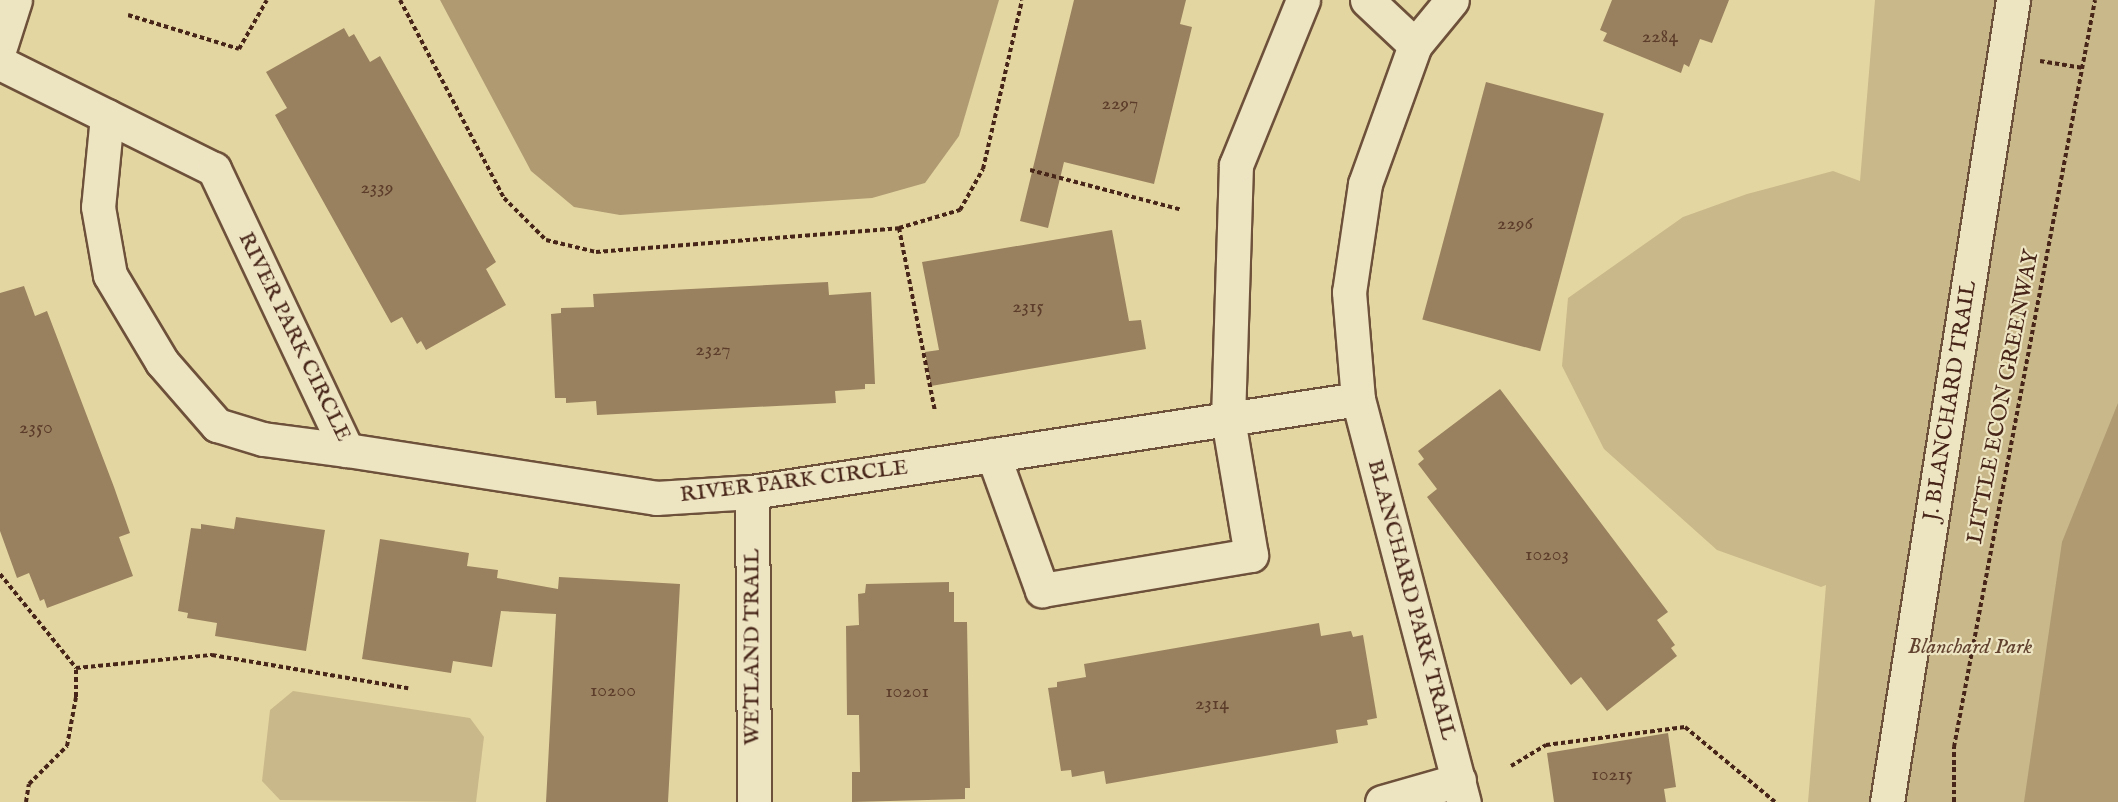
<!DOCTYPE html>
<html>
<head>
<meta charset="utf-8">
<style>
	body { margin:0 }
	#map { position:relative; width:2118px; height:802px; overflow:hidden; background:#e4d6a1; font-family:"IM FELL English",serif }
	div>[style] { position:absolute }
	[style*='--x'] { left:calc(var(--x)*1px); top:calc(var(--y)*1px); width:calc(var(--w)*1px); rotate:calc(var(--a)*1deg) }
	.green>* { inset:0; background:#c9b88a }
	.water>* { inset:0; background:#af9a72 }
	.building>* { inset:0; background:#99815f; transform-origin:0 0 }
	.path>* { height:4px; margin-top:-2px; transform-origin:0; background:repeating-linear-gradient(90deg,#472518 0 4.5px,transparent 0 7.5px) }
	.roads { filter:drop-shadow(2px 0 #6e513a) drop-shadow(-2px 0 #6e513a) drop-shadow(0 2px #6e513a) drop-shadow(0 -2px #6e513a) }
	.minor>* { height:33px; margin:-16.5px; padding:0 16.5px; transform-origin:16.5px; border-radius:16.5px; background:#ede4c2 }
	span { translate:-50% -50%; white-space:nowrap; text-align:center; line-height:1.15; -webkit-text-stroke:4.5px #ede4c2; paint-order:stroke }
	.number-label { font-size:20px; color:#5c3c2a }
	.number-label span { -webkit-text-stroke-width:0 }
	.street-label { font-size:22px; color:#472518 }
	.park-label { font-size:22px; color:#61422f; font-style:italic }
</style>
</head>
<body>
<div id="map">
	<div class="green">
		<i style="clip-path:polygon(1875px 0,2118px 0,2118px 802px,1808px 802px,1826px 585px,1821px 587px,1717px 550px,1604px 449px,1562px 366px,1568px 298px,1683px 217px,1747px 194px,1833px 171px,1860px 181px)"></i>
		<i style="clip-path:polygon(293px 691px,470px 718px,484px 737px,476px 802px,280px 800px,262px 781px,270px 710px)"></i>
	</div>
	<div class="water">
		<i style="clip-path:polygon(440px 0,999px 0,959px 136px,925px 183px,872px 198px,620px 215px,574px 207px,531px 171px)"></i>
		<i style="clip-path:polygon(2118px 403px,2118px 802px,2024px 802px,2062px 542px)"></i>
	</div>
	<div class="building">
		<i style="clip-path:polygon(1074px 0,1186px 0,1180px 24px,1192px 27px,1154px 184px,1064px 162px,1048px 228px,1020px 221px)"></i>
		<i style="clip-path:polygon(1612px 0,1729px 0,1712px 43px,1700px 39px,1689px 67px,1684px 64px,1681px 73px,1603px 41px,1607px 33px,1600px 30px)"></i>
		<i style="clip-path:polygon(344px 28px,349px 37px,354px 34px,370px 62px,380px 56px,496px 262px,486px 269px,506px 305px,426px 350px,421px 341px,417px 344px,402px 317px,391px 323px,275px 115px,287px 108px,266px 72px)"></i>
		<i style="left:1486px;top:82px;width:122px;height:246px;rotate:15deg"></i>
		<i style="clip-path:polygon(1112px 230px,1129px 321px,1141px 320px,1146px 349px,931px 386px,925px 352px,939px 350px,922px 262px)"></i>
		<i style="clip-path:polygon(828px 282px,829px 295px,871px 292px,875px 384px,865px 384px,865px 389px,835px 391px,836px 403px,597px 415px,596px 401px,566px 403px,566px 398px,555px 398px,551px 314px,561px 313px,561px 308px,594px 307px,593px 294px)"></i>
		<i style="clip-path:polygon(24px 286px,35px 316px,47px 311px,114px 487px,130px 533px,119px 537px,133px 576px,47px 608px,44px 599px,40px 601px,29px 573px,17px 578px,0 531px,0 293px)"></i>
		<i style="clip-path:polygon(1500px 389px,1668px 612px,1657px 620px,1675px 645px,1671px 648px,1677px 656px,1607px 711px,1581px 677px,1571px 685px,1427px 497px,1437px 489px,1418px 464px,1424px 459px,1418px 451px)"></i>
		<i style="clip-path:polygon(236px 517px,325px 530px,306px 651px,215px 636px,217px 623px,187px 618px,188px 613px,178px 611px,191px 528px,201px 529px,201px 524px,234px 529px)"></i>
		<i style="clip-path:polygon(380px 539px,469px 553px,467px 566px,498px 570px,497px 578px,558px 589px,559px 577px,680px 584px,668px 802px,546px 802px,556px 614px,501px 611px,492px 667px,453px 661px,451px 673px,362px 659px)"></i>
		<i style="clip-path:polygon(949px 582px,949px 592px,954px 592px,954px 622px,967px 622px,970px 788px,965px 788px,965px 799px,852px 802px,852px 772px,860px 772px,859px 715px,847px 715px,846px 626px,859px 625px,858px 594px,865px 593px,866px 584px)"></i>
		<i style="clip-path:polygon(1319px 623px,1321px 636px,1351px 631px,1353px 637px,1363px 635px,1377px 718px,1367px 720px,1368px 725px,1336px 730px,1338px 743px,1106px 784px,1104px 771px,1072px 777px,1071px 770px,1061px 771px,1048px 688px,1057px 687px,1057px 682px,1086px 677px,1084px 664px)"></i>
		<i style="clip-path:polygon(1668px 733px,1676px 787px,1664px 789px,1666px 802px,1554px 802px,1547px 753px)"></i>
	</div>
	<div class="path">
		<i style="--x:400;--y:0;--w:224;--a:62.3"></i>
		<i style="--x:504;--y:198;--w:59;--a:45"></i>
		<i style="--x:546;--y:240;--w:51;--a:13.5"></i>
		<i style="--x:596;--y:252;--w:304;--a:-4.5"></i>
		<i style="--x:899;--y:228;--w:64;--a:-16.4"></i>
		<i style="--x:960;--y:210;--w:47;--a:-60.7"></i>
		<i style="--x:983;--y:169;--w:173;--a:-77"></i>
		<i style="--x:128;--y:15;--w:116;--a:17"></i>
		<i style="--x:239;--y:49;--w:56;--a:-60.3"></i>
		<i style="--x:2040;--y:61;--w:44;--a:9.2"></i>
		<i style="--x:1030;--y:170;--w:157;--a:14.7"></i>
		<i style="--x:899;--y:228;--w:187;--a:78.9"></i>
		<i style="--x:0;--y:574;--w:121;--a:51"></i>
		<i style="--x:1511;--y:766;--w:41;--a:-31"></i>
		<i style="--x:1546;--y:745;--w:140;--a:-7.4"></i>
		<i style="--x:1685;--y:727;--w:117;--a:39.8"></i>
		<i style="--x:26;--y:802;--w:18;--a:-81"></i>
		<i style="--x:29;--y:784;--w:54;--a:-45"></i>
		<i style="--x:67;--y:746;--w:50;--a:-79.6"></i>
		<i style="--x:76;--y:697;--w:29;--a:-90"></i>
		<i style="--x:76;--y:668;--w:137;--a:-5.5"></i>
		<i style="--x:212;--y:655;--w:199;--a:9.6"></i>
		<i style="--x:1954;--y:802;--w:55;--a:-90"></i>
		<i style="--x:1954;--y:747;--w:760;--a:-79.31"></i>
	</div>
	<div class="roads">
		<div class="minor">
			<i style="--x:1367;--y:0;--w:66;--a:43.2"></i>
			<i style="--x:1415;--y:45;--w:148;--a:109.8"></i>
			<i style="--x:1365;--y:184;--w:109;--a:98.4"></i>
			<i style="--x:1349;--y:292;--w:107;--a:85.2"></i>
			<i style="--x:1358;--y:399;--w:417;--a:75.3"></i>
			<i style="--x:1415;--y:45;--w:58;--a:-50.6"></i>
			<i style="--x:0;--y:47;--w:49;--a:-72.3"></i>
			<i style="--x:0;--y:63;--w:239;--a:26.4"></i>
			<i style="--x:214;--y:169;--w:311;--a:64.7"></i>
			<i style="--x:347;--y:450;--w:313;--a:8.8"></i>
			<i style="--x:656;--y:498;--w:96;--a:-3.6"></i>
			<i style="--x:752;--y:492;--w:613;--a:-8.72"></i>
			<i style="--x:107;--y:116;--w:91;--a:95.6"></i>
			<i style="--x:98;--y:207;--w:69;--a:80"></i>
			<i style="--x:110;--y:275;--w:101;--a:59.1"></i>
			<i style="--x:162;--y:362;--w:84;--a:48.9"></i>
			<i style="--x:217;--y:425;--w:48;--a:16.9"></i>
			<i style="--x:263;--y:439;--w:85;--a:7.5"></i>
			<i style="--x:993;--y:455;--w:144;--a:70.1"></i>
			<i style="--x:1042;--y:590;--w:212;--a:-9.5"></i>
			<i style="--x:1251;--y:555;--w:138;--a:-99.6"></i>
			<i style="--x:1228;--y:419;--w:254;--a:-88.2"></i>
			<i style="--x:1236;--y:165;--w:178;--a:-67.9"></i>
			<i style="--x:752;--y:492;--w:310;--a:89.6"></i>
			<i style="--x:1382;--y:802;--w:80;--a:-15.9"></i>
			<i style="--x:1887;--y:802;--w:812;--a:-81.07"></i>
		</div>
	</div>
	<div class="number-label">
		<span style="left:1660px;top:36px">2284</span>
		<span style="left:1120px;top:103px">2297</span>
		<span style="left:377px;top:187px">2339</span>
		<span style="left:1515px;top:223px">2296</span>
		<span style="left:1028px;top:306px">2315</span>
		<span style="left:713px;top:349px">2327</span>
		<span style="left:36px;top:427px">2350</span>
		<span style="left:1547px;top:554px">10203</span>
		<span style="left:613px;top:690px">10200</span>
		<span style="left:907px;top:691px">10201</span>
		<span style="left:1212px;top:703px">2314</span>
		<span style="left:1612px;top:774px">10215</span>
	</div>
	<div class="street-label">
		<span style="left:294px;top:337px;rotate:64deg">RIVER PARK CIRCLE</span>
		<span style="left:2004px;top:397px;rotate:-79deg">LITTLE ECON GREENWAY</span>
		<span style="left:1951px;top:401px;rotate:-81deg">J. BLANCHARD TRAIL</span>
		<span style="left:794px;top:482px;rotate:-7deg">RIVER PARK CIRCLE</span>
		<span style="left:1411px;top:600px;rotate:75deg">BLANCHARD PARK TRAIL</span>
		<span style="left:753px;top:647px;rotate:-90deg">WETLAND TRAIL</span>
	</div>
	<div class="park-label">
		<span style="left:1970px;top:648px">Blanchard Park</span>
	</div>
</div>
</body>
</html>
